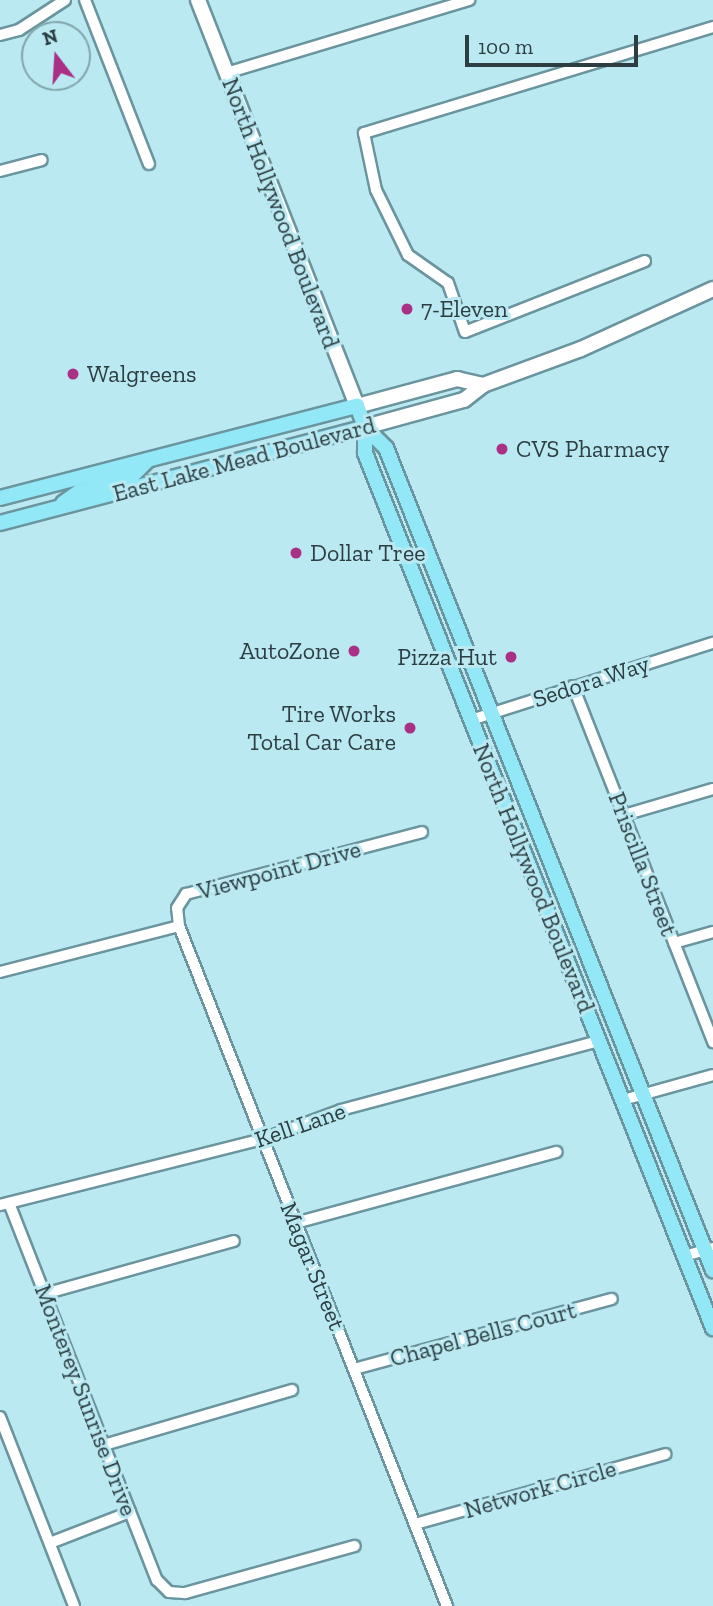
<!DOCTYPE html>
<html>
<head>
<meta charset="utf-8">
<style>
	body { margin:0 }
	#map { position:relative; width:713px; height:1606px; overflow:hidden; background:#bbe9f2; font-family:"Zilla Slab",serif }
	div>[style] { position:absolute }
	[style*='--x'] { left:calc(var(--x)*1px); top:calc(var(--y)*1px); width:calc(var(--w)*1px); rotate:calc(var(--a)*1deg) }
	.roads { filter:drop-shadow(2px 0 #6b959e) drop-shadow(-2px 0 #6b959e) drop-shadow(0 2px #6b959e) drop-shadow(0 -2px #6b959e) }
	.minor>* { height:10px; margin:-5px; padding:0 5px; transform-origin:5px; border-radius:5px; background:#fff }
	.secondary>* { height:14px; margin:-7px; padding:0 7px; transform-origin:7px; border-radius:7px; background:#fff }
	.primary>* { height:14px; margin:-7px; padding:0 7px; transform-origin:7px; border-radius:7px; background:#93e8f7 }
	.dots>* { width:19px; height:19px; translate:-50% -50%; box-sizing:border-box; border:4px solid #bbe9f2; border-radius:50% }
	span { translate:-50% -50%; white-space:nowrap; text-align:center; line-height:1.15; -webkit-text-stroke:6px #bbe9f2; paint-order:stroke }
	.street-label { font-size:24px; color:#2c3e42 }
	.poi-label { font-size:24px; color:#2c3e42 }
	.left { translate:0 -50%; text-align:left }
	.right { translate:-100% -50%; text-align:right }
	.north { position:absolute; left:21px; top:21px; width:70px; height:70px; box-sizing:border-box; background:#bbe9f2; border:2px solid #82a5ac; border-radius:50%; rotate:343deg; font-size:19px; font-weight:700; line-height:28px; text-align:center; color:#2c3e42 }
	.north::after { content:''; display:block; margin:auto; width:24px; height:32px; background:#aa3085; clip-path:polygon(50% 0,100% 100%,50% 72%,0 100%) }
	.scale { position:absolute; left:465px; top:35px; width:173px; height:32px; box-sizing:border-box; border:4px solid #2c3e42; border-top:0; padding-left:9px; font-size:21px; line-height:24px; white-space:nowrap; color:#2c3e42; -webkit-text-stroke:5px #bbe9f2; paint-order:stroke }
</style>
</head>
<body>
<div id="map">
	<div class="roads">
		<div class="minor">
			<i style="--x:85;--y:0;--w:176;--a:68.7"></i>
			<i style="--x:0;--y:35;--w:20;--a:-15"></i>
			<i style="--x:19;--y:30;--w:55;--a:-33.1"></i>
			<i style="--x:226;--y:73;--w:254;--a:-16.7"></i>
			<i style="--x:0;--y:171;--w:43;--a:-14.7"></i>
			<i style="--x:645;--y:261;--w:193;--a:158.5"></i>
			<i style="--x:465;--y:332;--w:52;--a:-109.1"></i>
			<i style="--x:448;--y:283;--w:49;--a:-145"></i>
			<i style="--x:408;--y:255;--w:72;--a:-116.2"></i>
			<i style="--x:376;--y:190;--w:58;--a:-101.9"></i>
			<i style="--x:364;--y:133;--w:365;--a:-16.9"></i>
			<i style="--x:573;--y:686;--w:383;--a:68.5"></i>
			<i style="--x:471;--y:720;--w:254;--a:-17.7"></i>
			<i style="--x:624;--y:815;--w:93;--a:-16.3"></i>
			<i style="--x:179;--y:926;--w:731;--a:68.49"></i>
			<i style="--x:674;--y:943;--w:41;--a:-15.8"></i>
			<i style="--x:0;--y:972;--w:185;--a:-14.4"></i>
			<i style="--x:179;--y:926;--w:18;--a:-96"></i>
			<i style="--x:177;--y:908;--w:17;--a:-57"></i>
			<i style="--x:186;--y:894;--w:244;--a:-14.7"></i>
			<i style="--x:623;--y:1100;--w:93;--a:-15.5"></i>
			<i style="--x:9;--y:1203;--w:405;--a:68.6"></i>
			<i style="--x:157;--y:1580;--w:17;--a:45"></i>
			<i style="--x:169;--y:1592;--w:16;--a:4"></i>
			<i style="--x:185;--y:1593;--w:176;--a:-15.5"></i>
			<i style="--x:0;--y:1205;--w:271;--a:-14.1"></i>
			<i style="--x:263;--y:1139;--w:83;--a:-20.4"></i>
			<i style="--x:341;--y:1110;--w:267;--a:-15"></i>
			<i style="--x:295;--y:1223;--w:271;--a:-15.2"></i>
			<i style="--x:684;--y:1256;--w:30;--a:-15"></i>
			<i style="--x:44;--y:1294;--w:197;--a:-15.6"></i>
			<i style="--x:354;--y:1369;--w:267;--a:-15.2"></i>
			<i style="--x:0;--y:1417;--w:203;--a:68.6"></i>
			<i style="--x:104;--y:1445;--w:196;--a:-16.3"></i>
			<i style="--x:415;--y:1524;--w:260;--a:-15.6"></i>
			<i style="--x:50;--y:1543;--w:86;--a:-21.2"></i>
		</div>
		<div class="secondary">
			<i style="--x:198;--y:0;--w:436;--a:68.6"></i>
			<i style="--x:357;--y:406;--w:104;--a:-15.1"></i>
			<i style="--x:457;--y:379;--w:27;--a:13"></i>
			<i style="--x:365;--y:427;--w:103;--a:-15.3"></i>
			<i style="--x:464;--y:400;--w:24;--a:-38"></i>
			<i style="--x:483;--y:385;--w:104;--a:-20.2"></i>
			<i style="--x:581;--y:349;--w:145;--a:-24.4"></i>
		</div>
		<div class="primary">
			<i style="--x:365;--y:427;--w:30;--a:45"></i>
			<i style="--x:386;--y:448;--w:885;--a:68.31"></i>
			<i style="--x:0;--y:498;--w:369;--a:-14.5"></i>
			<i style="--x:357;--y:406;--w:22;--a:69"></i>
			<i style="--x:365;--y:427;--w:26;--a:90"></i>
			<i style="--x:365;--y:453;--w:942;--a:68.31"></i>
			<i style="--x:63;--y:503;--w:19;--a:-35"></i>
			<i style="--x:79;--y:492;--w:54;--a:-16.1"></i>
			<i style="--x:131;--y:477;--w:24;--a:-45"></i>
			<i style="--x:0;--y:523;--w:377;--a:-14.7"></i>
		</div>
	</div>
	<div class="dots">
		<i style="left:407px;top:309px;background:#aa3085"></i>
		<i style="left:73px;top:374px;background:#aa3085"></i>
		<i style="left:502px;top:449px;background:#aa3085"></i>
		<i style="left:296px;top:553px;background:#aa3085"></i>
		<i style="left:354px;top:651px;background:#aa3085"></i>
		<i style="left:511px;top:657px;background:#aa3085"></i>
		<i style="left:410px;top:728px;background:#aa3085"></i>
	</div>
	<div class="street-label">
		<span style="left:281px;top:213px;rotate:69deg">North Hollywood Boulevard</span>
		<span style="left:244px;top:459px;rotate:-15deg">East Lake Mead Boulevard</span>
		<span style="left:591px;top:681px;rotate:-18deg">Sedora Way</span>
		<span style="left:643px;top:864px;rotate:69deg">Priscilla Street</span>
		<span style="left:279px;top:870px;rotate:-15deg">Viewpoint Drive</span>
		<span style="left:534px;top:878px;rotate:68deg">North Hollywood Boulevard</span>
		<span style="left:300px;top:1125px;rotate:-19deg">Kell Lane</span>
		<span style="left:313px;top:1266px;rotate:68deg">Magar Street</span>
		<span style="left:483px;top:1334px;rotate:-15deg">Chapel Bells Court</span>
		<span style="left:86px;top:1400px;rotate:69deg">Monterey Sunrise Drive</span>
		<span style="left:540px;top:1489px;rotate:-16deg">Network Circle</span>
	</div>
	<div class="poi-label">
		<span class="left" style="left:421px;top:309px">7-Eleven</span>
		<span class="left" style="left:87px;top:374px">Walgreens</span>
		<span class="left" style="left:516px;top:449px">CVS Pharmacy</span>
		<span class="left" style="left:310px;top:553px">Dollar Tree</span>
		<span class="right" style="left:340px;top:651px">AutoZone</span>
		<span class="right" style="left:497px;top:657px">Pizza Hut</span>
		<span class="right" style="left:396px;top:728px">Tire Works<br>Total Car Care</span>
	</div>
	<div class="north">N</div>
	<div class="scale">100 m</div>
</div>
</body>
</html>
